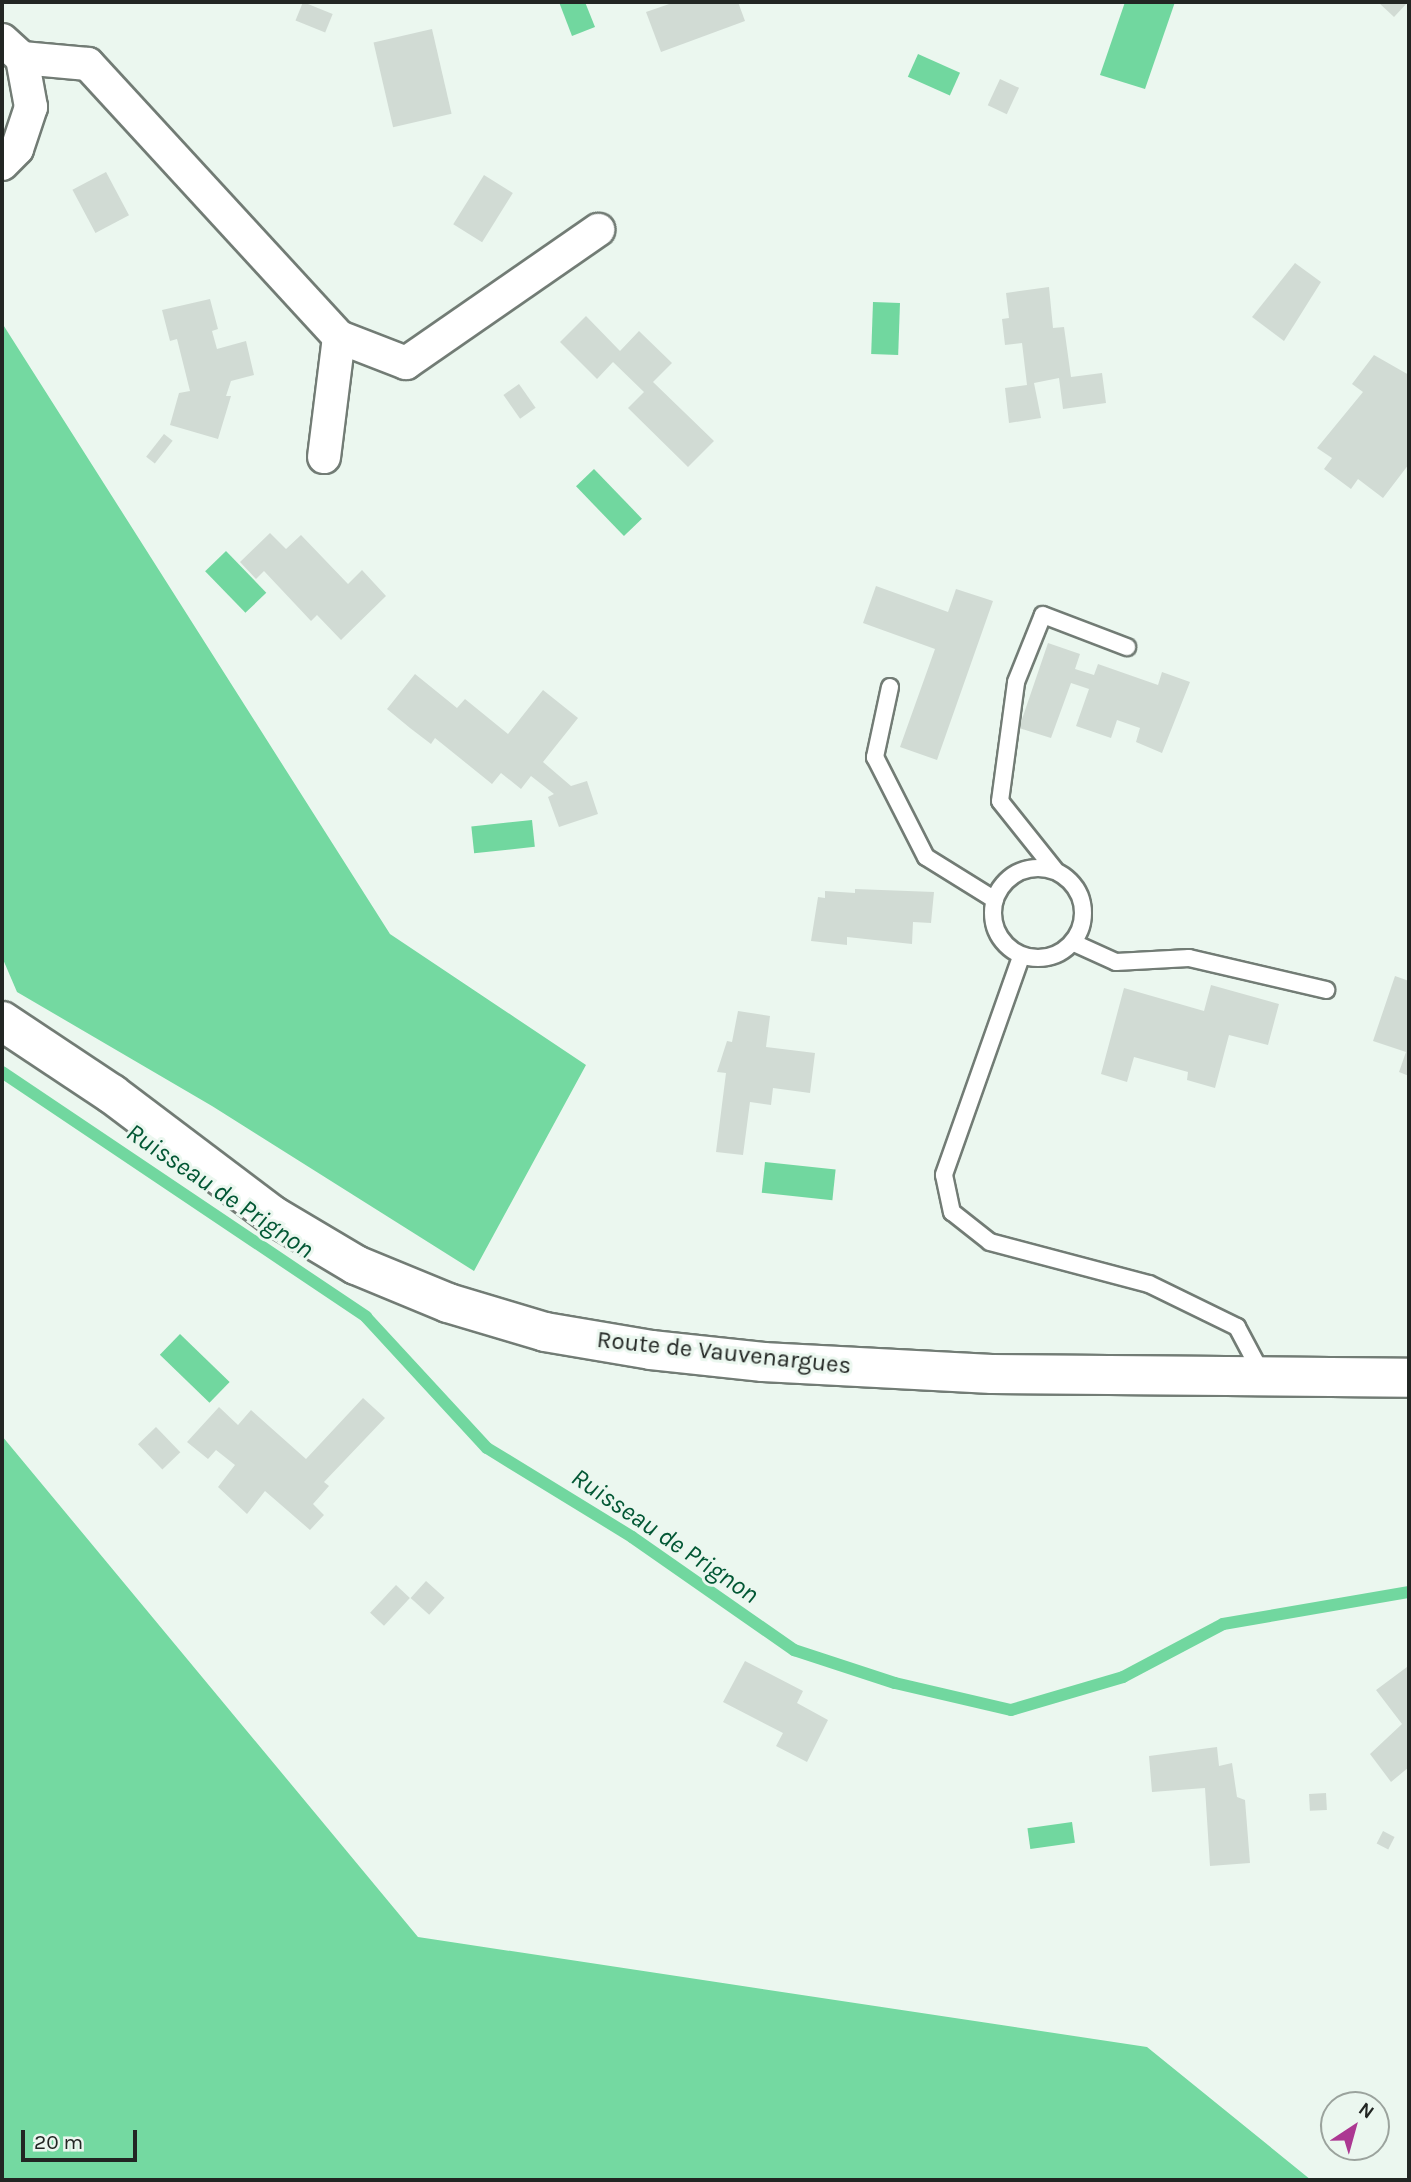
<!DOCTYPE html>
<html>
<head>
<meta charset="utf-8">
<style>
	body { margin:0 }
	#map { position:relative; width:1411px; height:2182px; overflow:hidden; background:#ebf7ef; font-family:Karla,sans-serif }
	div>[style] { position:absolute }
	[style*='--x'] { left:calc(var(--x)*1px); top:calc(var(--y)*1px); width:calc(var(--w)*1px); rotate:calc(var(--a)*1deg) }
	.forest>* { inset:0; background:#74d9a1 }
	.water>* { inset:0; background:#71d79f; transform-origin:0 0 }
	.stream>* { height:12px; margin:-6px; padding:0 6px; transform-origin:6px; border-radius:6px; background:#71d79f }
	.building>* { inset:0; background:#d1dbd4; transform-origin:0 0 }
	.roads { filter:drop-shadow(2px 0 #727c75) drop-shadow(-2px 0 #727c75) drop-shadow(0 2px #727c75) drop-shadow(0 -2px #727c75) }
	.lane>* { height:16px; margin:-8px; padding:0 8px; transform-origin:8px; border-radius:8px; background:#fff }
	.lane>.ring { margin:-8px; padding:0; box-sizing:content-box; background:none; border:16px solid #fff; border-radius:50% }
	.street>* { height:32px; margin:-16px; padding:0 16px; transform-origin:16px; border-radius:16px; background:#fff }
	.secondary>* { height:38px; margin:-19px; padding:0 19px; transform-origin:19px; border-radius:19px; background:#fff }
	span { translate:-50% -50%; white-space:nowrap; text-align:center; line-height:1.15; -webkit-text-stroke:6px #ebf7ef; paint-order:stroke }
	.street-label { font-size:24px; color:#222623 }
	.water-label { font-size:26px; color:#025734; font-style:italic }
	.frame { position:absolute; inset:0; border:4px solid #222623; pointer-events:none }
	.north { position:absolute; left:1320px; top:2091px; width:70px; height:70px; box-sizing:border-box; background:#ebf7ef; border:2px solid #9ba39d; border-radius:50%; rotate:36deg; font-size:19px; font-weight:700; line-height:28px; text-align:center; color:#222623 }
	.north::after { content:''; display:block; margin:auto; width:24px; height:32px; background:#ac3892; clip-path:polygon(50% 0,100% 100%,50% 72%,0 100%) }
	.scale { position:absolute; left:21px; top:2130px; width:116px; height:32px; box-sizing:border-box; border:4px solid #222623; border-top:0; padding-left:9px; font-size:21px; line-height:24px; white-space:nowrap; color:#222623; -webkit-text-stroke:5px #ebf7ef; paint-order:stroke }
</style>
</head>
<body>
<div id="map">
	<div class="forest">
		<i style="clip-path:polygon(2px 323px,390px 934px,586px 1065px,474px 1271px,212px 1106px,17px 992px,2px 957px)"></i>
		<i style="clip-path:polygon(2px 1436px,418px 1937px,1147px 2047px,1311px 2180px,2px 2180px)"></i>
	</div>
	<div class="water">
		<i style="clip-path:polygon(559px 2px,585px 2px,595px 27px,572px 36px)"></i>
		<i style="clip-path:polygon(1125px 2px,1175px 2px,1145px 89px,1100px 75px)"></i>
		<i style="left:918px;top:54px;width:46px;height:25px;rotate:24deg"></i>
		<i style="left:873px;top:302px;width:27px;height:52px;rotate:2deg"></i>
		<i style="left:594px;top:469px;width:69px;height:25px;rotate:46deg"></i>
		<i style="left:226px;top:551px;width:58px;height:29px;rotate:46deg"></i>
		<i style="left:532px;top:820px;width:27px;height:61px;rotate:84deg"></i>
		<i style="left:765px;top:1162px;width:71px;height:31px;rotate:6deg"></i>
		<i style="left:180px;top:1334px;width:69px;height:29px;rotate:44deg"></i>
		<i style="left:1072px;top:1822px;width:21px;height:45px;rotate:82deg"></i>
	</div>
	<div class="stream">
		<i style="--x:2;--y:1072;--w:439;--a:33.9"></i>
		<i style="--x:366;--y:1317;--w:178;--a:47.3"></i>
		<i style="--x:487;--y:1448;--w:170;--a:31.5"></i>
		<i style="--x:632;--y:1537;--w:198;--a:34.9"></i>
		<i style="--x:794;--y:1650;--w:106;--a:18.1"></i>
		<i style="--x:895;--y:1683;--w:119;--a:13.1"></i>
		<i style="--x:1011;--y:1710;--w:117;--a:-16.4"></i>
		<i style="--x:1123;--y:1677;--w:113;--a:-27.9"></i>
		<i style="--x:1223;--y:1624;--w:189;--a:-9.8"></i>
	</div>
	<div class="building">
		<i style="left:303px;top:2px;width:32px;height:20px;rotate:22deg"></i>
		<i style="clip-path:polygon(675px 2px,738px 2px,745px 21px,661px 52px,646px 12px)"></i>
		<i style="clip-path:polygon(1378px 2px,1408px 2px,1394px 17px)"></i>
		<i style="left:432px;top:29px;width:87px;height:60px;rotate:77deg"></i>
		<i style="left:1000px;top:79px;width:21px;height:29px;rotate:25deg"></i>
		<i style="left:106px;top:172px;width:49px;height:38px;rotate:62deg"></i>
		<i style="left:484px;top:175px;width:34px;height:58px;rotate:32deg"></i>
		<i style="clip-path:polygon(1295px 263px,1321px 282px,1284px 341px,1252px 317px)"></i>
		<i style="clip-path:polygon(1049px 287px,1053px 328px,1064px 327px,1071px 377px,1102px 373px,1106px 403px,1063px 409px,1059px 378px,1034px 383px,1041px 418px,1009px 423px,1005px 388px,1027px 385px,1022px 343px,1005px 345px,1002px 319px,1009px 318px,1006px 293px)"></i>
		<i style="clip-path:polygon(210px 299px,218px 329px,212px 331px,217px 349px,246px 341px,254px 375px,231px 381px,226px 396px,231px 396px,218px 439px,170px 425px,179px 393px,190px 391px,177px 339px,170px 341px,162px 310px)"></i>
		<i style="clip-path:polygon(586px 316px,620px 351px,639px 331px,672px 363px,653px 382px,714px 441px,688px 467px,628px 408px,644px 392px,613px 362px,597px 379px,560px 342px)"></i>
		<i style="clip-path:polygon(1374px 355px,1409px 375px,1409px 464px,1383px 498px,1358px 479px,1351px 489px,1324px 469px,1332px 458px,1317px 448px,1363px 392px,1352px 384px)"></i>
		<i style="left:519px;top:384px;width:29px;height:19px;rotate:55deg"></i>
		<i style="left:164px;top:434px;width:11px;height:29px;rotate:38deg"></i>
		<i style="clip-path:polygon(270px 533px,286px 549px,301px 535px,348px 584px,362px 570px,386px 596px,341px 640px,317px 615px,311px 621px,264px 571px,256px 579px,240px 562px)"></i>
		<i style="clip-path:polygon(876px 586px,948px 612px,956px 589px,993px 601px,937px 760px,900px 747px,935px 649px,863px 623px)"></i>
		<i style="clip-path:polygon(1048px 643px,1080px 654px,1075px 669px,1094px 675px,1098px 664px,1158px 685px,1162px 672px,1190px 682px,1162px 753px,1136px 742px,1140px 728px,1117px 720px,1111px 738px,1076px 726px,1089px 689px,1071px 683px,1051px 738px,1019px 728px)"></i>
		<i style="clip-path:polygon(415px 674px,457px 708px,465px 699px,508px 734px,543px 690px,578px 718px,543px 762px,571px 786px,587px 781px,598px 814px,559px 827px,548px 797px,554px 794px,531px 776px,521px 789px,501px 773px,492px 784px,435px 738px,431px 744px,410px 728px,387px 709px)"></i>
		<i style="clip-path:polygon(855px 889px,934px 892px,931px 923px,913px 922px,912px 944px,847px 937px,847px 945px,811px 941px,818px 897px,825px 898px,825px 891px,855px 893px)"></i>
		<i style="clip-path:polygon(1395px 976px,1409px 981px,1409px 1076px,1399px 1072px,1406px 1052px,1373px 1041px)"></i>
		<i style="clip-path:polygon(1211px 985px,1279px 1004px,1268px 1045px,1229px 1035px,1215px 1088px,1187px 1080px,1188px 1072px,1134px 1057px,1127px 1082px,1101px 1074px,1124px 988px,1204px 1011px)"></i>
		<i style="clip-path:polygon(738px 1011px,770px 1016px,766px 1047px,815px 1053px,810px 1093px,773px 1088px,771px 1105px,750px 1102px,743px 1155px,716px 1152px,726px 1073px,717px 1072px,727px 1041px,732px 1042px)"></i>
		<i style="clip-path:polygon(363px 1398px,385px 1418px,324px 1482px,329px 1486px,313px 1504px,324px 1515px,310px 1530px,265px 1491px,247px 1514px,218px 1487px,235px 1465px,216px 1450px,208px 1459px,187px 1442px,219px 1407px,238px 1425px,251px 1410px,306px 1459px)"></i>
		<i style="left:156px;top:1427px;width:35px;height:25px;rotate:46deg"></i>
		<i style="left:426px;top:1581px;width:25px;height:23px;rotate:42deg"></i>
		<i style="left:396px;top:1585px;width:19px;height:38px;rotate:43deg"></i>
		<i style="clip-path:polygon(745px 1661px,803px 1691px,797px 1703px,828px 1720px,807px 1762px,776px 1746px,783px 1733px,723px 1702px)"></i>
		<i style="clip-path:polygon(1407px 1667px,1409px 1767px,1391px 1782px,1370px 1754px,1402px 1724px,1376px 1690px)"></i>
		<i style="clip-path:polygon(1217px 1747px,1219px 1766px,1232px 1763px,1237px 1797px,1245px 1800px,1250px 1863px,1210px 1866px,1205px 1788px,1152px 1792px,1149px 1756px)"></i>
		<i style="left:1326px;top:1793px;width:17px;height:17px;rotate:87deg"></i>
		<i style="left:1383px;top:1831px;width:13px;height:14px;rotate:27deg"></i>
	</div>
	<div class="roads">
		<div class="lane">
			<i style="--x:890;--y:687;--w:72;--a:102.1"></i>
			<i style="--x:875;--y:757;--w:112;--a:63"></i>
			<i style="--x:926;--y:857;--w:81;--a:31.9"></i>
			<i class="ring" style="left:993px;top:868px;width:74px;height:74px"></i>
			<i style="--x:1055;--y:870;--w:88;--a:-128.6"></i>
			<i style="--x:1000;--y:801;--w:120;--a:-82.3"></i>
			<i style="--x:1016;--y:682;--w:72;--a:-68.1"></i>
			<i style="--x:1043;--y:615;--w:90;--a:20.9"></i>
			<i style="--x:1074;--y:943;--w:46;--a:24.3"></i>
			<i style="--x:1116;--y:962;--w:73;--a:-3.1"></i>
			<i style="--x:1189;--y:958;--w:141;--a:13.1"></i>
			<i style="--x:1021;--y:957;--w:231;--a:109.5"></i>
			<i style="--x:944;--y:1175;--w:38;--a:78"></i>
			<i style="--x:952;--y:1212;--w:48;--a:38.3"></i>
			<i style="--x:990;--y:1242;--w:164;--a:14.8"></i>
			<i style="--x:1149;--y:1284;--w:98;--a:26"></i>
			<i style="--x:1237;--y:1327;--w:53;--a:62"></i>
		</div>
		<div class="street">
			<i style="--x:2;--y:40;--w:27;--a:42"></i>
			<i style="--x:22;--y:58;--w:50;--a:79.6"></i>
			<i style="--x:31;--y:107;--w:44;--a:108.4"></i>
			<i style="--x:17;--y:149;--w:21;--a:135"></i>
			<i style="--x:22;--y:58;--w:66;--a:5.2"></i>
			<i style="--x:88;--y:64;--w:371;--a:47.4"></i>
			<i style="--x:339;--y:337;--w:121;--a:97.1"></i>
			<i style="--x:339;--y:337;--w:72;--a:21.2"></i>
			<i style="--x:406;--y:363;--w:234;--a:-34.7"></i>
		</div>
		<div class="secondary">
			<i style="--x:2;--y:1021;--w:132;--a:33.6"></i>
			<i style="--x:112;--y:1094;--w:201;--a:37.1"></i>
			<i style="--x:272;--y:1215;--w:98;--a:30.8"></i>
			<i style="--x:356;--y:1265;--w:100;--a:22.4"></i>
			<i style="--x:448;--y:1303;--w:101;--a:16.6"></i>
			<i style="--x:545;--y:1332;--w:108;--a:9.6"></i>
			<i style="--x:651;--y:1350;--w:113;--a:6.1"></i>
			<i style="--x:763;--y:1362;--w:229;--a:3"></i>
			<i style="--x:992;--y:1374;--w:417;--a:0.5"></i>
		</div>
	</div>
	<div class="street-label">
		<span style="left:724px;top:1353px;rotate:6deg">Route de Vauvenargues</span>
	</div>
	<div class="water-label">
		<span style="left:220px;top:1191px;rotate:34deg">Ruisseau de Prignon</span>
		<span style="left:665px;top:1536px;rotate:34deg">Ruisseau de Prignon</span>
	</div>
	<div class="frame"></div>
	<div class="north">N</div>
	<div class="scale">20 m</div>
</div>
</body>
</html>
